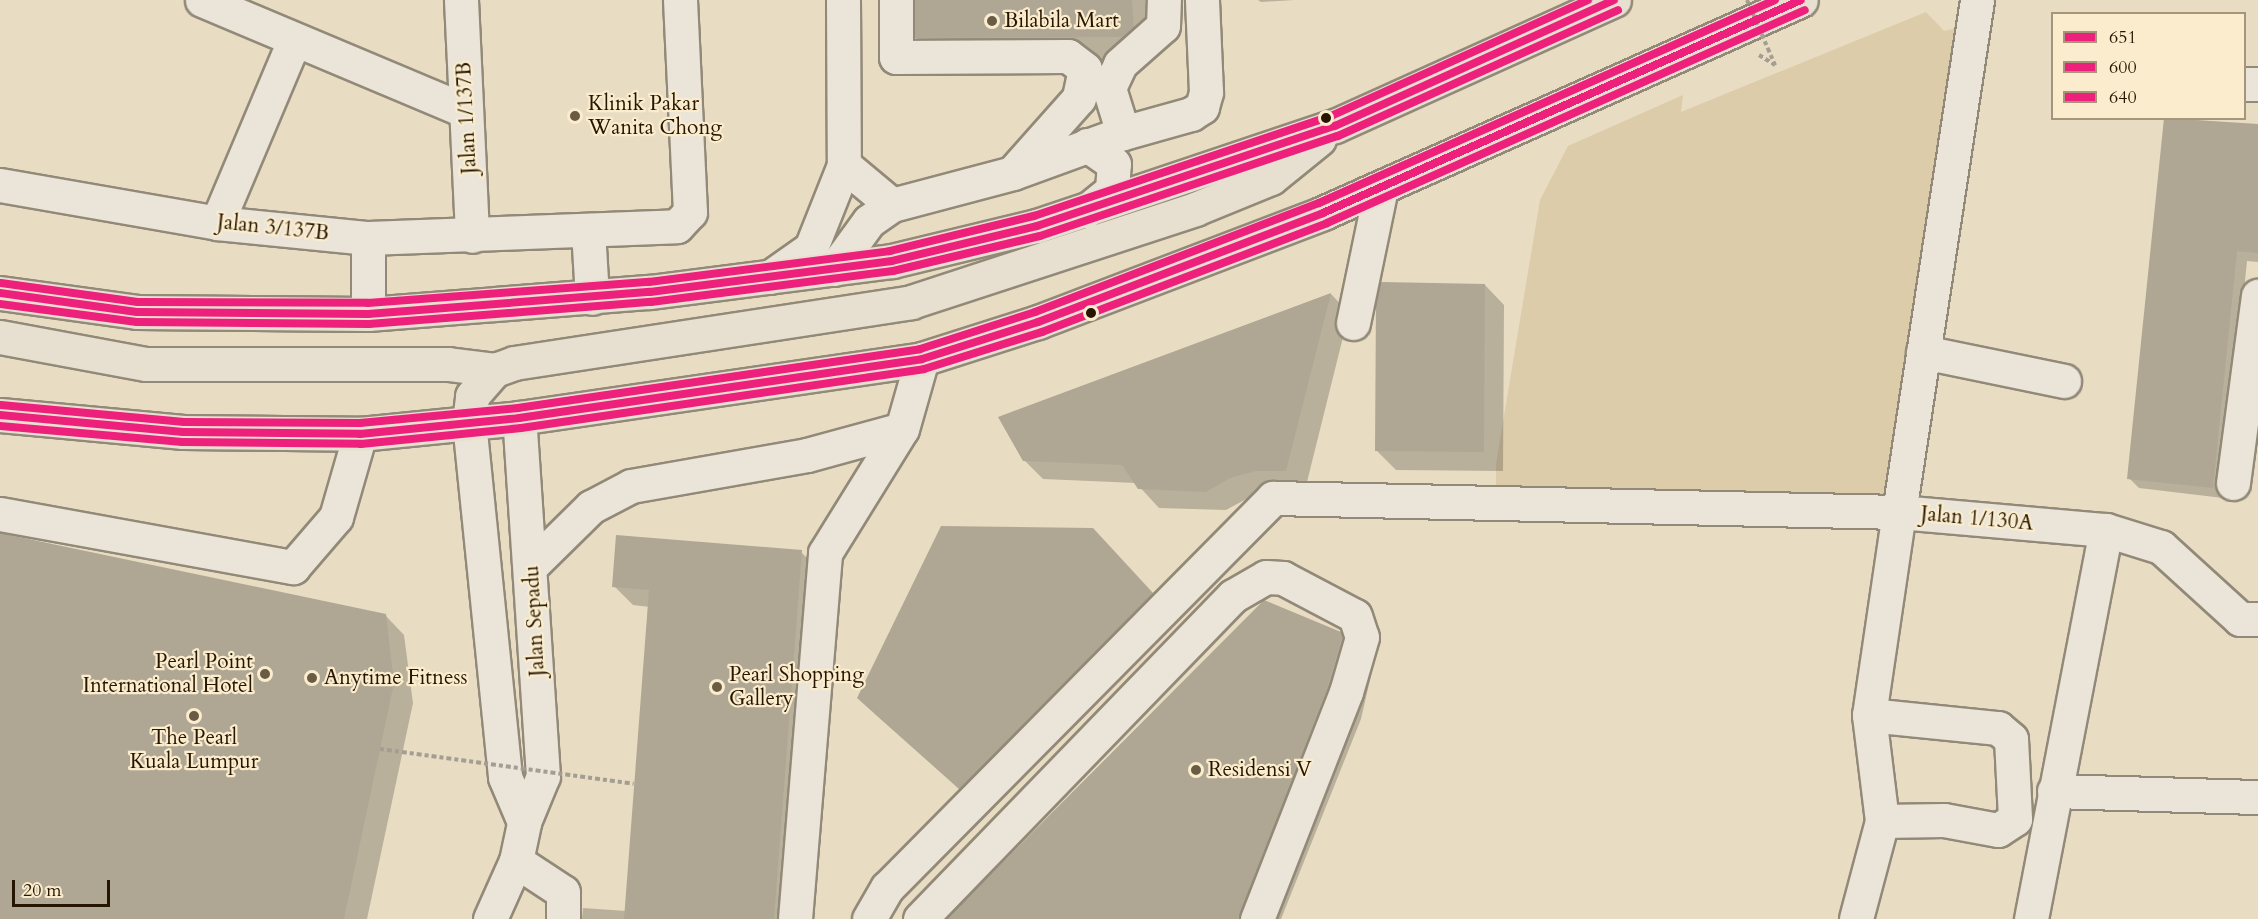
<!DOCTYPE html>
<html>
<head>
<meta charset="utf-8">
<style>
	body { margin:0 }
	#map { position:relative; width:2258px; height:919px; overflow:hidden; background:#e8dcc2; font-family:Cardo,serif }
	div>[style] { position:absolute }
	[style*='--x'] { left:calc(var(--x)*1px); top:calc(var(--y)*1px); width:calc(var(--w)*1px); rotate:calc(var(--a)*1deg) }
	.green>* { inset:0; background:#ddcca9 }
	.shadow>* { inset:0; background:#0003 }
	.building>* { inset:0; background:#afa794 }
	.path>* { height:4px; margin-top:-2px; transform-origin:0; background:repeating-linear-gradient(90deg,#a39d92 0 4.5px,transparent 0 7.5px) }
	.roads { filter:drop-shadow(2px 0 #928978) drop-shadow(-2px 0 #928978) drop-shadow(0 2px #928978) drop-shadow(0 -2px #928978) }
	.minor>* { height:33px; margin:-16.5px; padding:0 16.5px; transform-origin:16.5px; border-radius:16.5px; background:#ebe4d8 }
	.major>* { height:33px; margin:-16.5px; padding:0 16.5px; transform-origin:16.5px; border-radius:16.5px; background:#e7e0d1 }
	.path-bridge>* { height:4px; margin-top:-2px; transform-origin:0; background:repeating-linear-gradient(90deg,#a39d92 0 4.5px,transparent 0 7.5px) }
	.bus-1>* { height:8px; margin:-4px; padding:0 4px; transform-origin:4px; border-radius:4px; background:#ed207b }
	.bus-2>* { height:8px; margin:-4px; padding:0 4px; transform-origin:4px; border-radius:4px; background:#ed207b }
	.bus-3>* { height:8px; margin:-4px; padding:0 4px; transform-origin:4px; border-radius:4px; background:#ed207b }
	.dots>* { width:16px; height:16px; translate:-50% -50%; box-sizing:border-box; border:3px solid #faeccd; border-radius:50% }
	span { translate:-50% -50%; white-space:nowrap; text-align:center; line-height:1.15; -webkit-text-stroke:4.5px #faeccd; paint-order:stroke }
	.poi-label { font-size:21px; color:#261601 }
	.left { translate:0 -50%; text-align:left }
	.right { translate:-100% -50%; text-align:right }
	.street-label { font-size:21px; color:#261601 }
	.legend { position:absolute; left:2051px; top:12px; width:195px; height:108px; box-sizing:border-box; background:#faeccd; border:2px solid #a5967b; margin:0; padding:8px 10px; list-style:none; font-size:18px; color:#261601 }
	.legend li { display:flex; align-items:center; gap:12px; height:30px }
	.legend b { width:30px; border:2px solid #a5967b }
	.scale { position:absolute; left:12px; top:880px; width:98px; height:27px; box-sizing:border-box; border:3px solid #261601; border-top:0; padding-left:8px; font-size:18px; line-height:21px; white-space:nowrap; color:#261601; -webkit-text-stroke:4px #faeccd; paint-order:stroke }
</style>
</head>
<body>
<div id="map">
	<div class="green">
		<i style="clip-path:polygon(1926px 12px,1944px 31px,1957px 28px,1891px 495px,1496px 494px,1496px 464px,1540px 200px,1568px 146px,1683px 95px,1681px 112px)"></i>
	</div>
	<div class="shadow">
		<i style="clip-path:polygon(916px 0,1156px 0,1158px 52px,1148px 62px,941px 63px,916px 38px)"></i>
		<i style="clip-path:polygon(1258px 0,1294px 0,1261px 2px)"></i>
		<i style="clip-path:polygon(2166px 118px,2258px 125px,2258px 262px,2247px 261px,2223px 498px,2139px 488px,2129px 478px)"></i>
		<i style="clip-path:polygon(1485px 285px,1504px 305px,1503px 471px,1396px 470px,1377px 451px)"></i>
		<i style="clip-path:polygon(1331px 294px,1349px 313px,1305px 490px,1276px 489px,1250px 497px,1226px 510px,1159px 508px,1136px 483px,1043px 479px,1024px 460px)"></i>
		<i style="clip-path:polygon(0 535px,385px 615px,404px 635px,413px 703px,367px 919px,0 919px)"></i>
		<i style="clip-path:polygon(1108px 545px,1167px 609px,975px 802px,874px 713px)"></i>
		<i style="clip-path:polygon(801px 552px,820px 571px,794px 919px,582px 919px,583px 908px,626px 911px,650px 607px,633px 605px,614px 586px)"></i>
		<i style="clip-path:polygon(1340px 633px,1373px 667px,1361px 719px,1281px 919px,956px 919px)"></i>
	</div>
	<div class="building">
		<i style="clip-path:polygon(915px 0,1132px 0,1134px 27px,1122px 37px,915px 38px)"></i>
		<i style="clip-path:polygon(2164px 118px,2258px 124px,2258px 253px,2237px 251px,2213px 488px,2127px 479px)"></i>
		<i style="clip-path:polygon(1381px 282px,1485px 284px,1484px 452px,1375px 451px,1376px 302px)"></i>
		<i style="clip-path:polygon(1331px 293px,1286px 471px,1256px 471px,1230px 478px,1206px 492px,1138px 489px,1122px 465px,1023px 461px,998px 417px)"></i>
		<i style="clip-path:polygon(941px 526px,1093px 528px,1153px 593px,959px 789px,857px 698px)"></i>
		<i style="clip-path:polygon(0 533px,386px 614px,394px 683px,344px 919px,0 919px)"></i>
		<i style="clip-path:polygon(616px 535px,802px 550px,774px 919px,624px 919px,649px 590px,612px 587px)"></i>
		<i style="clip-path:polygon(1264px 600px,1341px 632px,1342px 637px,1328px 686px,1238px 919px,946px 919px)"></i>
	</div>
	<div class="path">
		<i style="--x:1759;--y:55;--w:19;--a:32"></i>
	</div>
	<div class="roads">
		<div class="minor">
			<i style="--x:202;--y:0;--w:286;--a:22.8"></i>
			<i style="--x:461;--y:0;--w:236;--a:87.3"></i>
			<i style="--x:843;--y:0;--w:165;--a:89.7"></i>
			<i style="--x:896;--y:0;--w:57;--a:90"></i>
			<i style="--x:896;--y:57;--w:172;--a:-0.3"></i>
			<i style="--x:1068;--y:56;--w:21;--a:37"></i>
			<i style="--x:1085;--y:69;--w:30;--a:102"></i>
			<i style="--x:1079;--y:98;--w:95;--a:131.6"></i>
			<i style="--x:1977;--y:0;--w:518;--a:98.66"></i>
			<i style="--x:1899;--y:512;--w:208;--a:5"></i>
			<i style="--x:2106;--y:530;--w:58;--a:17.2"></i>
			<i style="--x:2161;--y:547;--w:107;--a:42.3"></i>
			<i style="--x:2240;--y:619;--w:18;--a:0"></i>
			<i style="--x:2244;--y:84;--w:14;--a:0"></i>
			<i style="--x:1123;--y:133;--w:47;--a:-107.3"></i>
			<i style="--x:1109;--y:88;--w:26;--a:-65"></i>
			<i style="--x:1120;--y:64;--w:57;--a:-41.5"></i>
			<i style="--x:1163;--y:26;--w:26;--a:-88"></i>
			<i style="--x:0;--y:185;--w:220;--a:9.9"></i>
			<i style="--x:217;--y:223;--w:152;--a:5.7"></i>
			<i style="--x:368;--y:238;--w:309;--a:-2.2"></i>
			<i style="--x:677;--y:226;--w:19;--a:-47"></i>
			<i style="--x:690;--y:212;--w:212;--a:-92.7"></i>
			<i style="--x:1086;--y:211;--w:33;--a:-39"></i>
			<i style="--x:1112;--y:190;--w:26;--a:-86"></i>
			<i style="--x:1114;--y:164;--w:33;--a:-145"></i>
			<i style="--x:217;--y:223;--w:198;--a:-67.1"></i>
			<i style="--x:588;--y:230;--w:68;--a:86.6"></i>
			<i style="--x:368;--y:238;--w:76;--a:90"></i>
			<i style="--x:834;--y:269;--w:59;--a:-53.9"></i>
			<i style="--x:869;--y:221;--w:28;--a:-35"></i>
			<i style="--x:892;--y:205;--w:125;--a:-14.8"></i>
			<i style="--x:1013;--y:173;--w:117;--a:-20"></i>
			<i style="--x:1123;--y:133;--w:71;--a:-15.6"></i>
			<i style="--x:1191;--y:114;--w:13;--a:-32"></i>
			<i style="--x:1202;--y:107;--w:16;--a:-75"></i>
			<i style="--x:1206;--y:92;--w:92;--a:-92.5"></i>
			<i style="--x:770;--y:277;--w:50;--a:-35.3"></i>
			<i style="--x:811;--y:248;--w:89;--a:-68.3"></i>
			<i style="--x:844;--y:165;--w:62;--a:39.8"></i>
			<i style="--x:1353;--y:323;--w:138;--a:-78.3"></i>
			<i style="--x:1923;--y:352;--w:144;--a:11.6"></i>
			<i style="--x:469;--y:422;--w:357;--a:84.2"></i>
			<i style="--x:505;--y:777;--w:49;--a:67.1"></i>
			<i style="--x:2233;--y:483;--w:189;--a:-82.4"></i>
			<i style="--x:0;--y:514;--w:298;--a:10.3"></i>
			<i style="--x:293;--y:567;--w:66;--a:-49.3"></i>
			<i style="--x:336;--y:517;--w:86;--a:-73.9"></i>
			<i style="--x:532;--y:565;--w:83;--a:-44.5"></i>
			<i style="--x:591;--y:507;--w:45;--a:-27.7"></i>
			<i style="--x:631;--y:486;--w:179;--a:-10"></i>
			<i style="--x:807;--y:455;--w:98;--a:-15.3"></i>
			<i style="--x:1869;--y:715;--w:130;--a:5.8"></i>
			<i style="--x:1998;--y:728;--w:17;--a:40"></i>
			<i style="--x:2011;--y:739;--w:80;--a:87.1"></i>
			<i style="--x:2015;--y:819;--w:20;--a:147"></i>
			<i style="--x:1998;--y:830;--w:55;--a:-169.5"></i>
			<i style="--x:1944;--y:820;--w:62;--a:179.1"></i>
			<i style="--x:2054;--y:791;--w:204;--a:1.7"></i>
			<i style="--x:516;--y:861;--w:56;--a:33.4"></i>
			<i style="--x:563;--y:892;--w:27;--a:90"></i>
			<i style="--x:490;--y:919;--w:64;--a:-65.9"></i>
			<i style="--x:516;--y:861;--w:40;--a:-78"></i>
			<i style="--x:524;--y:822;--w:50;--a:-67.6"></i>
			<i style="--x:543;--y:776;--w:359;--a:-93.8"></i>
			<i style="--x:795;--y:919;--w:367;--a:-85.3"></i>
			<i style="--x:825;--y:553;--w:146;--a:-58.2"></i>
			<i style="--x:902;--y:429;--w:73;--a:-74.1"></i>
			<i style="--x:869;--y:919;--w:36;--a:-60"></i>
			<i style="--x:887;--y:888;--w:549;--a:-45.3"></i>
			<i style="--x:1273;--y:498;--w:626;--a:1.28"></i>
			<i style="--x:1899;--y:512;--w:205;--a:98.4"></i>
			<i style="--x:1869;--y:715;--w:107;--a:83"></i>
			<i style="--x:1882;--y:821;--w:101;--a:104.9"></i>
			<i style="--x:920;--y:919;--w:450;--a:-45.9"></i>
			<i style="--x:1233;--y:596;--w:38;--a:-30"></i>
			<i style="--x:1266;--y:577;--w:17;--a:3"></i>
			<i style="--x:1283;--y:578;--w:81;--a:27.8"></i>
			<i style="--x:1355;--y:616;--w:22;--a:72"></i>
			<i style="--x:1362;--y:637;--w:57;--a:106.2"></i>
			<i style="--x:1346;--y:692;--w:244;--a:111.4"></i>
			<i style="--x:2031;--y:919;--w:396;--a:-79.1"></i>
		</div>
		<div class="major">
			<i style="--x:0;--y:293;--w:138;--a:7.9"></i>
			<i style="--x:137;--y:312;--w:231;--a:0.5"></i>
			<i style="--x:368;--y:314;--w:283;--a:-4.5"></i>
			<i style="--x:650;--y:292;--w:244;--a:-7.3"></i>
			<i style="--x:892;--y:261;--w:149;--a:-13.6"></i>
			<i style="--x:1037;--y:226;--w:314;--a:-18.6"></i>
			<i style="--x:1335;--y:126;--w:306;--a:-24.3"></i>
			<i style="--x:0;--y:337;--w:148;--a:10.5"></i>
			<i style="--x:146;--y:364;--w:302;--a:0"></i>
			<i style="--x:448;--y:364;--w:47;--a:7.3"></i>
			<i style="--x:495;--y:370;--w:20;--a:-20"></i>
			<i style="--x:514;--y:363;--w:402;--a:-8.7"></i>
			<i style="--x:911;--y:302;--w:299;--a:-18.1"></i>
			<i style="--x:1195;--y:209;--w:82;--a:-22.2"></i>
			<i style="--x:1271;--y:178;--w:62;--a:-39.1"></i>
			<i style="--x:0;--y:415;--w:184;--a:5.3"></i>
			<i style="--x:183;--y:432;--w:177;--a:0.6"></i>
			<i style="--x:360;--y:434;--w:160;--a:-5.7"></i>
			<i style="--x:519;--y:418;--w:407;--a:-8.3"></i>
			<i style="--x:922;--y:359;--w:122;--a:-17.7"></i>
			<i style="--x:1038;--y:322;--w:305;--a:-20.9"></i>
			<i style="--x:1323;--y:213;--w:523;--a:-24.02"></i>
			<i style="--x:469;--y:422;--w:26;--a:-83"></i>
			<i style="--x:472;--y:396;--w:35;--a:-49"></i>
		</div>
	</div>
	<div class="path-bridge">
		<i style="--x:1747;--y:0;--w:71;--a:66.7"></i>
		<i style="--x:380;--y:749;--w:256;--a:7.8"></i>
	</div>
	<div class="bus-1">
		<i style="--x:0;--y:293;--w:138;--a:7.9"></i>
		<i style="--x:137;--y:312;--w:231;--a:0.5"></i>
		<i style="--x:368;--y:314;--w:283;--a:-4.5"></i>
		<i style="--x:650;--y:292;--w:244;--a:-7.3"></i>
		<i style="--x:892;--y:261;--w:149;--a:-13.6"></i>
		<i style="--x:1037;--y:226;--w:314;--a:-18.6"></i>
		<i style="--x:1335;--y:126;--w:306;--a:-24.3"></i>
		<i style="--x:0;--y:415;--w:184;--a:5.3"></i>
		<i style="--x:183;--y:432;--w:177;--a:0.6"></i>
		<i style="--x:360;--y:434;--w:160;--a:-5.7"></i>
		<i style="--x:519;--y:418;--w:407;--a:-8.3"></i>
		<i style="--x:922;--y:359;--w:122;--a:-17.7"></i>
		<i style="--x:1038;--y:322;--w:305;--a:-20.9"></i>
		<i style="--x:1323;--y:213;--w:523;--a:-24.02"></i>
	</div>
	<div class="bus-2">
		<i style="--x:0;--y:304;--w:138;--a:7.5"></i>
		<i style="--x:137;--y:322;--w:232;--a:0.5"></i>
		<i style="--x:369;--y:324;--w:283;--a:-4.5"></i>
		<i style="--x:651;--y:302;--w:244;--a:-7.3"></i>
		<i style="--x:893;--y:271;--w:151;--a:-13.4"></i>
		<i style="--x:1040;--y:236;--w:314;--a:-18.6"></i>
		<i style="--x:1338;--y:136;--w:307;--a:-24.2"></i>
		<i style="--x:0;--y:426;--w:183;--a:5"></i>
		<i style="--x:182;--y:442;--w:179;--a:0.6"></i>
		<i style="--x:361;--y:444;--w:161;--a:-5.7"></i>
		<i style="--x:521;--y:428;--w:407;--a:-8.3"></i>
		<i style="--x:924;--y:369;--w:124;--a:-17.4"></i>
		<i style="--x:1042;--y:332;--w:305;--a:-20.9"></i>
		<i style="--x:1327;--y:223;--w:523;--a:-24.02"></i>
	</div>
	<div class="bus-3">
		<i style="--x:1;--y:283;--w:138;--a:7.9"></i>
		<i style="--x:138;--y:302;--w:230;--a:0.2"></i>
		<i style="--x:368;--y:303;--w:282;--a:-4.3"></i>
		<i style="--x:649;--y:282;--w:243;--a:-7.3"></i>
		<i style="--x:890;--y:251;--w:148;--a:-13.7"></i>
		<i style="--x:1034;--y:216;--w:313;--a:-18.6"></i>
		<i style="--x:1331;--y:116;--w:282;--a:-24.3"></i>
		<i style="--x:1;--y:405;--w:184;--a:5.3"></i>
		<i style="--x:184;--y:422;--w:176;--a:0.3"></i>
		<i style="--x:360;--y:423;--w:159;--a:-5.4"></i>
		<i style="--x:518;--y:408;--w:406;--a:-8.3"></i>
		<i style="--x:920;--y:349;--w:121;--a:-17.8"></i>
		<i style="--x:1035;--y:312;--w:304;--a:-21"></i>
		<i style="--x:1319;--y:203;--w:499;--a:-24"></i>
	</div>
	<div class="dots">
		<i style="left:992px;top:21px;background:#6a5b45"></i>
		<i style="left:575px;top:116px;background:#6a5b45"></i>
		<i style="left:1326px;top:118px;background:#261601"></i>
		<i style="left:1091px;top:313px;background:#261601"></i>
		<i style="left:265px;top:674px;background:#6a5b45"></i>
		<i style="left:312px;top:678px;background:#6a5b45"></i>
		<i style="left:717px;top:687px;background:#6a5b45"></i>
		<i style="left:194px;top:716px;background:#6a5b45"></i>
		<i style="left:1196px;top:770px;background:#6a5b45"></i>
	</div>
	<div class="poi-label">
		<span class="left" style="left:1004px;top:21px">Bilabila Mart</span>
		<span class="left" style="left:588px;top:116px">Klinik Pakar<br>Wanita Chong</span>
		<span class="right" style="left:253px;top:674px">Pearl Point<br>International Hotel</span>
		<span class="left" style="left:729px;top:687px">Pearl Shopping<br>Gallery</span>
		<span class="left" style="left:324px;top:678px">Anytime Fitness</span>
		<span style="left:194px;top:750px">The Pearl<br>Kuala Lumpur</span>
		<span class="left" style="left:1208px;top:770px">Residensi V</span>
	</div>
	<div class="street-label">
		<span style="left:467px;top:118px;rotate:-93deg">Jalan 1/137B</span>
		<span style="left:273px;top:228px;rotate:6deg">Jalan 3/137B</span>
		<span style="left:1977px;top:519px;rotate:5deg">Jalan 1/130A</span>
		<span style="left:535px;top:621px;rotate:-93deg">Jalan Sepadu</span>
	</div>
	<ul class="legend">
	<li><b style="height:8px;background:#ed207b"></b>651</li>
	<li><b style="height:8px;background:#ed207b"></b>600</li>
	<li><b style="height:8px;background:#ed207b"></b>640</li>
	</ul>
	<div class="scale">20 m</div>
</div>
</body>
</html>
